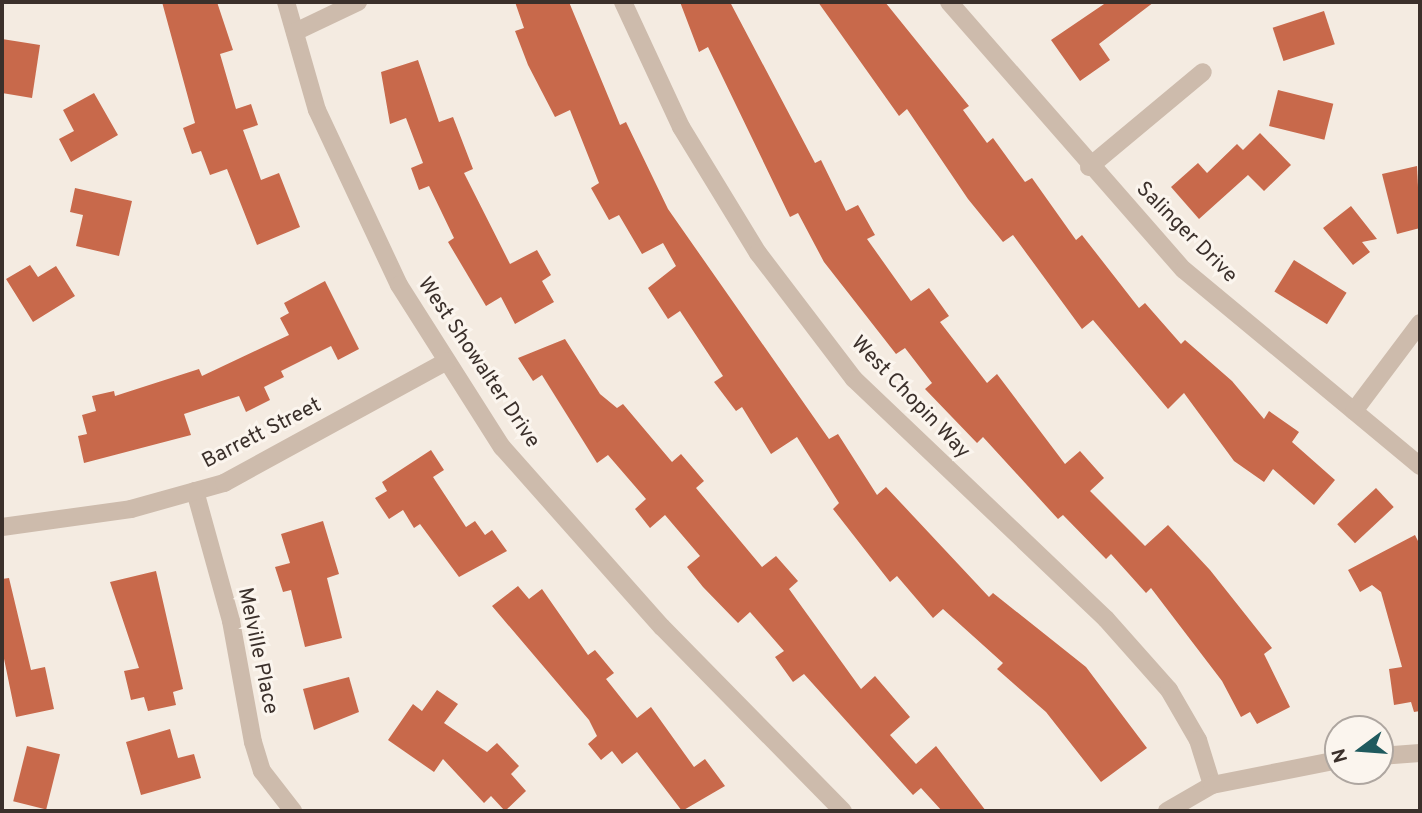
<!DOCTYPE html>
<html>
<head>
<meta charset="utf-8">
<style>
	body { margin:0 }
	#map { position:relative; width:1422px; height:813px; overflow:hidden; background:#f4ebe1; font-family:Overpass,sans-serif }
	div>[style] { position:absolute }
	[style*='--x'] { left:calc(var(--x)*1px); top:calc(var(--y)*1px); width:calc(var(--w)*1px); rotate:calc(var(--a)*1deg) }
	.building>* { inset:0; background:#c8694b; transform-origin:0 0 }
	.street>* { height:18px; margin:-9px; padding:0 9px; transform-origin:9px; border-radius:9px; background:#cdbbac }
	span { translate:-50% -50%; white-space:nowrap; text-align:center; line-height:1.15; -webkit-text-stroke:6px #fbf5ee; paint-order:stroke }
	.street-label { font-size:21px; color:#3b302b }
	.frame { position:absolute; inset:0; border:4px solid #3b302b; pointer-events:none }
	.north { position:absolute; left:1324px; top:715px; width:70px; height:70px; box-sizing:border-box; background:#fbf5ee; border:2px solid #aea6a0; border-radius:50%; rotate:254deg; font-size:19px; font-weight:700; line-height:28px; text-align:center; color:#3b302b }
	.north::after { content:''; display:block; margin:auto; width:24px; height:32px; background:#1f5a5e; clip-path:polygon(50% 0,100% 100%,50% 72%,0 100%) }
</style>
</head>
<body>
<div id="map">
	<div class="building">
		<i style="clip-path:polygon(162px 2px,217px 2px,233px 50px,220px 54px,236px 109px,251px 104px,258px 125px,243px 130px,261px 180px,279px 173px,300px 227px,257px 245px,227px 169px,210px 175px,201px 151px,192px 154px,183px 128px,195px 123px)"></i>
		<i style="clip-path:polygon(515px 2px,569px 2px,620px 125px,626px 122px,668px 209px,829px 439px,838px 434px,877px 495px,886px 487px,989px 597px,993px 593px,1086px 667px,1147px 748px,1101px 782px,1046px 712px,997px 669px,1003px 663px,943px 609px,933px 618px,897px 576px,890px 582px,833px 509px,839px 503px,797px 437px,771px 454px,742px 407px,736px 411px,714px 382px,723px 376px,680px 311px,668px 319px,648px 288px,676px 266px,663px 243px,642px 254px,619px 215px,609px 220px,591px 188px,599px 183px,570px 110px,555px 117px,528px 65px,515px 31px,524px 28px)"></i>
		<i style="clip-path:polygon(680px 2px,730px 2px,815px 163px,821px 160px,846px 211px,858px 205px,875px 235px,867px 239px,911px 301px,929px 288px,949px 316px,940px 322px,987px 383px,997px 374px,1065px 464px,1080px 451px,1104px 478px,1090px 491px,1145px 546px,1168px 525px,1210px 570px,1272px 648px,1264px 654px,1290px 707px,1257px 724px,1250px 712px,1241px 717px,1222px 681px,1151px 588px,1146px 593px,1111px 554px,1106px 559px,1063px 515px,1058px 519px,983px 437px,977px 443px,925px 389px,932px 383px,905px 348px,896px 354px,824px 262px,798px 213px,790px 217px,708px 47px,699px 52px)"></i>
		<i style="clip-path:polygon(818px 2px,885px 2px,969px 106px,963px 110px,987px 143px,993px 138px,1025px 182px,1032px 178px,1076px 240px,1082px 235px,1139px 308px,1145px 303px,1181px 344px,1185px 340px,1232px 381px,1264px 419px,1269px 411px,1299px 432px,1292px 442px,1335px 480px,1314px 505px,1273px 469px,1264px 482px,1234px 461px,1184px 393px,1168px 409px,1093px 320px,1082px 329px,1013px 235px,1003px 242px,968px 199px,907px 109px,899px 116px)"></i>
		<i style="clip-path:polygon(1107px 2px,1154px 2px,1099px 44px,1110px 60px,1080px 81px,1051px 40px)"></i>
		<i style="left:1324px;top:11px;width:35px;height:54px;rotate:72deg"></i>
		<i style="clip-path:polygon(2px 39px,40px 45px,32px 98px,2px 93px)"></i>
		<i style="clip-path:polygon(418px 60px,439px 122px,453px 117px,473px 169px,464px 173px,510px 264px,537px 250px,551px 275px,542px 281px,554px 302px,515px 324px,501px 297px,486px 306px,448px 242px,454px 238px,429px 186px,419px 190px,411px 168px,423px 163px,406px 118px,390px 124px,381px 72px)"></i>
		<i style="left:1278px;top:90px;width:57px;height:37px;rotate:14deg"></i>
		<i style="clip-path:polygon(94px 93px,118px 135px,71px 162px,59px 139px,74px 131px,63px 110px)"></i>
		<i style="clip-path:polygon(1260px 133px,1291px 165px,1264px 191px,1248px 175px,1199px 219px,1171px 187px,1198px 163px,1207px 173px,1237px 144px,1243px 150px)"></i>
		<i style="clip-path:polygon(1417px 166px,1420px 228px,1397px 234px,1382px 174px)"></i>
		<i style="clip-path:polygon(75px 188px,132px 201px,119px 256px,76px 246px,83px 215px,70px 212px)"></i>
		<i style="clip-path:polygon(1351px 206px,1377px 239px,1362px 242px,1370px 252px,1353px 265px,1323px 228px)"></i>
		<i style="left:1294px;top:260px;width:62px;height:37px;rotate:32deg"></i>
		<i style="clip-path:polygon(30px 265px,38px 277px,56px 266px,75px 296px,33px 322px,6px 279px)"></i>
		<i style="clip-path:polygon(325px 281px,359px 349px,338px 360px,331px 346px,281px 371px,284px 377px,264px 387px,270px 400px,246px 412px,239px 396px,184px 414px,191px 435px,84px 463px,78px 436px,87px 434px,82px 415px,96px 411px,92px 396px,114px 391px,115px 396px,199px 369px,202px 376px,289px 335px,280px 318px,289px 313px,284px 303px)"></i>
		<i style="clip-path:polygon(565px 339px,600px 394px,617px 408px,623px 404px,672px 462px,681px 454px,704px 481px,696px 488px,762px 567px,776px 556px,798px 581px,789px 589px,861px 689px,875px 676px,910px 717px,890px 735px,916px 764px,936px 746px,986px 811px,942px 811px,921px 788px,913px 795px,804px 674px,793px 682px,775px 657px,784px 651px,750px 612px,738px 623px,703px 587px,687px 567px,700px 556px,665px 515px,650px 528px,635px 509px,646px 499px,608px 455px,597px 463px,542px 375px,533px 381px,518px 358px)"></i>
		<i style="clip-path:polygon(431px 450px,444px 470px,433px 477px,466px 527px,475px 521px,485px 535px,492px 530px,507px 551px,459px 577px,420px 524px,414px 528px,403px 510px,389px 519px,375px 498px,387px 491px,382px 482px)"></i>
		<i style="left:1376px;top:488px;width:26px;height:53px;rotate:47deg"></i>
		<i style="clip-path:polygon(323px 521px,339px 574px,327px 578px,342px 638px,305px 647px,291px 590px,283px 592px,275px 567px,290px 563px,281px 534px)"></i>
		<i style="clip-path:polygon(1415px 535px,1420px 545px,1420px 711px,1414px 712px,1411px 702px,1394px 705px,1389px 669px,1402px 667px,1381px 592px,1372px 585px,1360px 592px,1348px 570px)"></i>
		<i style="clip-path:polygon(156px 571px,183px 689px,173px 692px,176px 705px,148px 711px,144px 697px,131px 700px,124px 671px,139px 668px,110px 582px)"></i>
		<i style="clip-path:polygon(9px 578px,31px 670px,45px 667px,54px 709px,16px 717px,2px 649px,2px 579px)"></i>
		<i style="clip-path:polygon(518px 586px,529px 599px,542px 589px,588px 655px,595px 650px,614px 673px,606px 679px,637px 718px,651px 707px,694px 767px,705px 759px,725px 786px,682px 811px,637px 752px,622px 764px,612px 751px,601px 760px,588px 744px,597px 736px,589px 720px,492px 606px)"></i>
		<i style="clip-path:polygon(349px 677px,359px 712px,314px 730px,303px 689px)"></i>
		<i style="clip-path:polygon(437px 690px,458px 704px,444px 723px,487px 752px,497px 743px,519px 766px,511px 774px,526px 791px,505px 811px,491px 796px,484px 803px,443px 759px,434px 772px,388px 740px,413px 704px,422px 711px)"></i>
		<i style="clip-path:polygon(170px 729px,178px 758px,194px 754px,201px 778px,141px 795px,126px 742px)"></i>
		<i style="left:27px;top:746px;width:34px;height:57px;rotate:14deg"></i>
	</div>
	<div class="street">
		<i style="--x:286;--y:2;--w:112;--a:74"></i>
		<i style="--x:317;--y:110;--w:193;--a:64.9"></i>
		<i style="--x:399;--y:285;--w:192;--a:57.6"></i>
		<i style="--x:502;--y:447;--w:241;--a:48.4"></i>
		<i style="--x:662;--y:627;--w:258;--a:45.5"></i>
		<i style="--x:623;--y:2;--w:138;--a:65.1"></i>
		<i style="--x:681;--y:127;--w:148;--a:58.6"></i>
		<i style="--x:758;--y:253;--w:158;--a:52.7"></i>
		<i style="--x:854;--y:379;--w:348;--a:43.6"></i>
		<i style="--x:1106;--y:619;--w:95;--a:48.4"></i>
		<i style="--x:1169;--y:690;--w:58;--a:59.9"></i>
		<i style="--x:1198;--y:740;--w:47;--a:72.7"></i>
		<i style="--x:949;--y:2;--w:356;--a:48.8"></i>
		<i style="--x:1184;--y:270;--w:307;--a:39.7"></i>
		<i style="--x:295;--y:32;--w:70;--a:-25.5"></i>
		<i style="--x:1089;--y:167;--w:148;--a:-39.8"></i>
		<i style="--x:1354;--y:411;--w:110;--a:-53.1"></i>
		<i style="--x:195;--y:491;--w:135;--a:74.5"></i>
		<i style="--x:231;--y:621;--w:123;--a:79.7"></i>
		<i style="--x:253;--y:742;--w:30;--a:73"></i>
		<i style="--x:262;--y:771;--w:51;--a:52.2"></i>
		<i style="--x:2;--y:527;--w:130;--a:-7.9"></i>
		<i style="--x:131;--y:509;--w:97;--a:-15.6"></i>
		<i style="--x:224;--y:483;--w:254;--a:-28.7"></i>
		<i style="--x:1380;--y:756;--w:40;--a:-4.3"></i>
		<i style="--x:1167;--y:811;--w:52;--a:-30"></i>
		<i style="--x:1212;--y:785;--w:128;--a:-11.2"></i>
	</div>
	<div class="street-label">
		<span style="left:1186px;top:233px;rotate:45deg">Salinger Drive</span>
		<span style="left:478px;top:363px;rotate:56deg">West Showalter Drive</span>
		<span style="left:910px;top:398px;rotate:46deg">West Chopin Way</span>
		<span style="left:262px;top:434px;rotate:-27deg">Barrett Street</span>
		<span style="left:257px;top:651px;rotate:78deg">Melville Place</span>
	</div>
	<div class="frame"></div>
	<div class="north">N</div>
</div>
</body>
</html>
